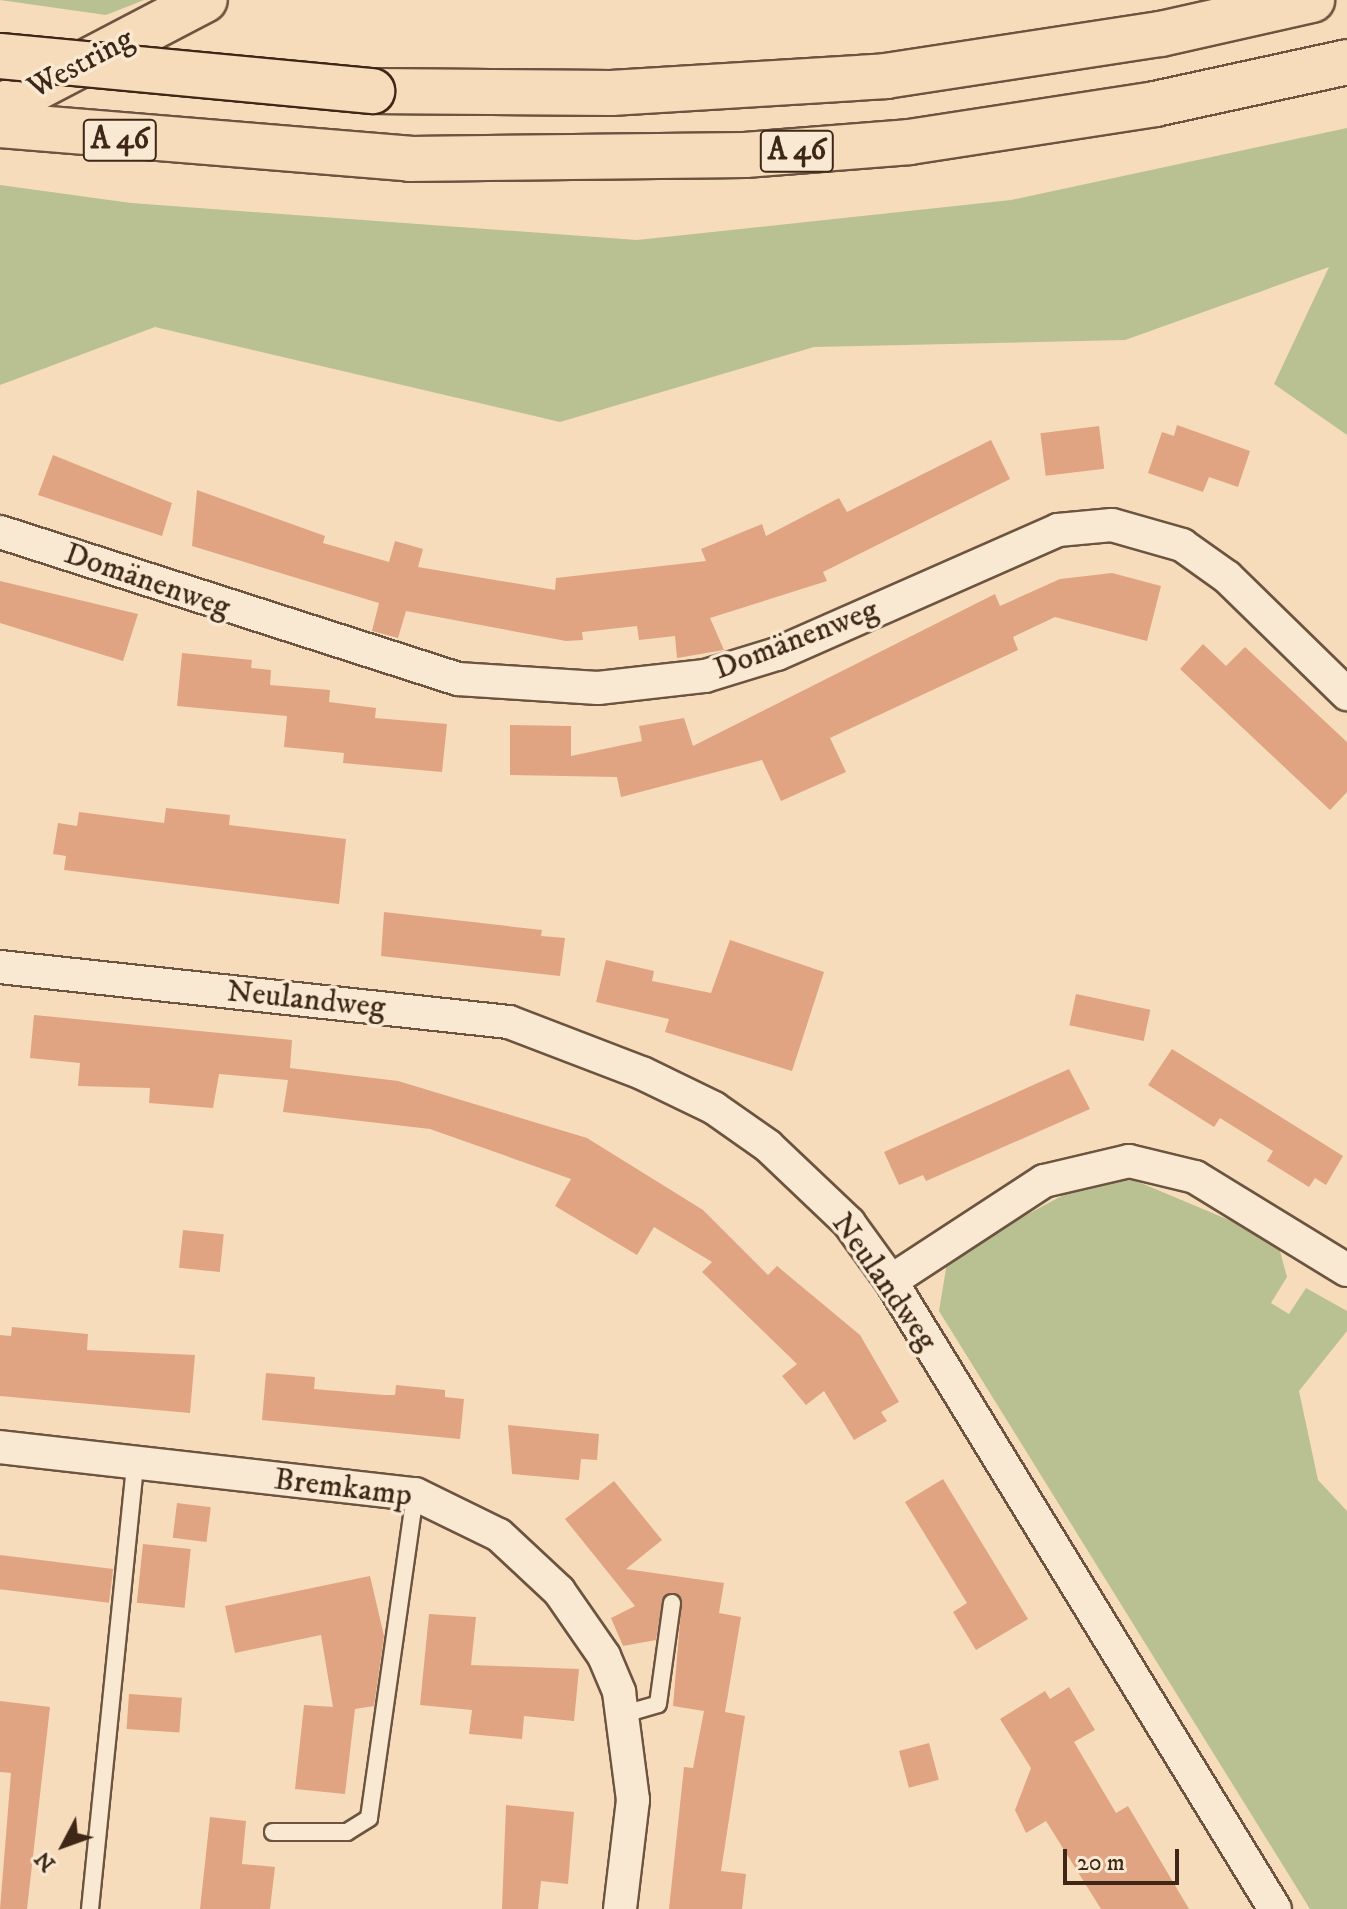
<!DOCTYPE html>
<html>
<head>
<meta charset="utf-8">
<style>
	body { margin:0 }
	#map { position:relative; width:1347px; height:1909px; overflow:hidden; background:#f6dcba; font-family:"IM FELL DW Pica",serif }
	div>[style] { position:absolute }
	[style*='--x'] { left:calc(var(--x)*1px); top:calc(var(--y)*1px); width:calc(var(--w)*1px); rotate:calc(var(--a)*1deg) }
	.green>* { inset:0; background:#b9c192 }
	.building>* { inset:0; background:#e0a482; transform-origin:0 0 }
	.roads { filter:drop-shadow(2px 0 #6c5440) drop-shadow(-2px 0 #6c5440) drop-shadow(0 2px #6c5440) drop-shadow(0 -2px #6c5440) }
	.lane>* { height:16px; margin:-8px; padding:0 8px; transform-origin:8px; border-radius:8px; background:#f9e8d2 }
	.street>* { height:32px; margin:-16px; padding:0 16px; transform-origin:16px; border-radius:16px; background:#f9e8d2 }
	.primary>* { height:44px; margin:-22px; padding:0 22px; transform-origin:22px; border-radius:22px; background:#f6dcba }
	.highway>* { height:44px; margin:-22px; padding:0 22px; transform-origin:22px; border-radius:22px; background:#f6dcba }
	.bridges { filter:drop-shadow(2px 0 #3e2717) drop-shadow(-2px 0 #3e2717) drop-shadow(0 2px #3e2717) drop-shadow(0 -2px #3e2717) }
	.highway-bridge>* { height:44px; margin:-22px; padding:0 22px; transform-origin:22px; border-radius:22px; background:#f6dcba }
	span { translate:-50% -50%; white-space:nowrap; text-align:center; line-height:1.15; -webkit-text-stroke:7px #f9e8d2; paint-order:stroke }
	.shield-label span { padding:2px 6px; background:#f9e8d2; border:2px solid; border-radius:6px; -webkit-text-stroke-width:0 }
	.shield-label { font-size:30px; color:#3e2717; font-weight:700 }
	.street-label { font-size:32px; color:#3e2717 }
	.north { position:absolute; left:24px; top:1805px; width:80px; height:80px; -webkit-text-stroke:6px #f9e8d2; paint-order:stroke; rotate:229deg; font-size:22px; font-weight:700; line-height:32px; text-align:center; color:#3e2717 }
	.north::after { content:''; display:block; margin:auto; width:28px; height:36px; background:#3e2717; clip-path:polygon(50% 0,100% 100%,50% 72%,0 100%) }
	.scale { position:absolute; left:1063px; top:1849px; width:116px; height:36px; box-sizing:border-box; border:4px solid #3e2717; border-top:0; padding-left:10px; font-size:24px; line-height:28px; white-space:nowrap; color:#3e2717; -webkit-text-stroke:6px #f9e8d2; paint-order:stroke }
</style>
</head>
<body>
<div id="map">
	<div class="green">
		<i style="clip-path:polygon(0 0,144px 0,106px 15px)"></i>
		<i style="clip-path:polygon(1347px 128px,1347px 435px,1274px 384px,1329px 267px,1125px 340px,814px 347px,560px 422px,155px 327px,0 385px,0 185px,131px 203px,637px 240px,1011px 200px)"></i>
		<i style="clip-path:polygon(1110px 1170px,1277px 1240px,1287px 1277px,1271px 1303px,1289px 1314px,1306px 1288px,1347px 1311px,1347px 1331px,1299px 1391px,1318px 1480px,1347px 1511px,1347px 1909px,1310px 1909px,939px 1311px,948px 1257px)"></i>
	</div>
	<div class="building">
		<i style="clip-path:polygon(1177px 425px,1250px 451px,1238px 487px,1209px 477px,1203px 492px,1148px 473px,1162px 432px,1174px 436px)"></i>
		<i style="left:1099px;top:426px;width:43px;height:59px;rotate:83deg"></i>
		<i style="clip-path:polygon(991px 440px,1010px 479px,823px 572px,827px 581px,710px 618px,724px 650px,677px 658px,675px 636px,639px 640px,637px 626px,582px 632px,583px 640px,566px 641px,406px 611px,398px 638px,372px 631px,379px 603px,192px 546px,197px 490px,325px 536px,323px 543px,389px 562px,395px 541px,423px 549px,418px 567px,555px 590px,556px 578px,706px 561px,701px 549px,762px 524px,766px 536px,839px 498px,847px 512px)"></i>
		<i style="clip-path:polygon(53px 455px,172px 503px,162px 536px,38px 495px)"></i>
		<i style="clip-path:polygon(1112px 573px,1161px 586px,1147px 641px,1055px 617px,1013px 637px,1018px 650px,830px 738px,846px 772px,781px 801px,762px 760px,621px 797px,617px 777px,510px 775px,510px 725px,571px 726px,571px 756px,642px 741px,639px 726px,684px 718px,693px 746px,995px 594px,1000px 606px,1060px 579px)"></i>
		<i style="clip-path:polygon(0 581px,138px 614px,123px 661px,0 623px)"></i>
		<i style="clip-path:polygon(1203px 644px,1226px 666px,1245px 647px,1347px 742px,1347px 792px,1330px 810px,1180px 669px)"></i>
		<i style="clip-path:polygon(182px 653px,252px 660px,251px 668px,271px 670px,270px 685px,330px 690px,329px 702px,376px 708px,375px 718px,447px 724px,442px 772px,343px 763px,344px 753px,284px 747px,287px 716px,177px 706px)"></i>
		<i style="clip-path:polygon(166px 808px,230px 815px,229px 825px,346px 839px,339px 904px,64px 870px,66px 856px,53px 854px,58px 823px,77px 826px,79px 812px,164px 823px)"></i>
		<i style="clip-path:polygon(384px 912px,542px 930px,541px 936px,565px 938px,560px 976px,381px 956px)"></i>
		<i style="clip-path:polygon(730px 940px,824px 972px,792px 1071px,665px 1032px,669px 1019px,596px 1002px,606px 960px,654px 971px,652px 981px,711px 993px)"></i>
		<i style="left:1076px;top:994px;width:76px;height:32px;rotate:12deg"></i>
		<i style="clip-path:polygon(34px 1015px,292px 1040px,290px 1068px,398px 1081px,587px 1138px,703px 1210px,768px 1275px,777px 1266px,860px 1335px,899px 1402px,881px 1412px,887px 1421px,854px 1440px,824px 1391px,806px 1405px,782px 1376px,797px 1364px,702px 1272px,712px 1262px,654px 1227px,637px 1255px,555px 1206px,571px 1179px,430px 1129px,283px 1112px,288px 1080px,219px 1074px,213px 1108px,149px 1103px,150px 1088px,78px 1086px,80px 1063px,30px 1058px)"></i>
		<i style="clip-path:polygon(1172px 1049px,1343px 1156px,1326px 1185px,1315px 1178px,1309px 1187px,1267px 1161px,1273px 1151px,1220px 1118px,1214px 1127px,1148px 1085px)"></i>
		<i style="clip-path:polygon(1069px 1069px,1090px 1109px,926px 1181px,923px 1175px,899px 1185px,884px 1152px)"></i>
		<i style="left:183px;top:1230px;width:41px;height:38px;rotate:6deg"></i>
		<i style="clip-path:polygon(12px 1327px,88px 1334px,87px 1350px,195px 1355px,190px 1413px,0 1396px,0 1335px,11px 1336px)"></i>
		<i style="clip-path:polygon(266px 1373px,315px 1377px,314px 1389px,384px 1395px,395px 1395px,396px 1385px,445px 1390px,445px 1397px,464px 1399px,460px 1439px,262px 1420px)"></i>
		<i style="clip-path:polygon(508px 1425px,599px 1434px,597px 1460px,581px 1459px,579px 1480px,512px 1474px)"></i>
		<i style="clip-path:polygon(943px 1479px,1028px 1619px,976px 1650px,953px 1612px,967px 1603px,905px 1502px)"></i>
		<i style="clip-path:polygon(614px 1481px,662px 1540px,626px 1569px,724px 1583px,719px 1613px,741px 1617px,725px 1712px,745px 1716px,721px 1871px,746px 1874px,742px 1909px,669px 1909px,684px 1767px,693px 1768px,704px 1711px,673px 1706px,682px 1598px,663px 1597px,656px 1640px,623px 1646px,611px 1618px,635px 1606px,565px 1519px)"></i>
		<i style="left:177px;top:1503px;width:34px;height:35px;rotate:7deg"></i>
		<i style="left:143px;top:1544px;width:48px;height:59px;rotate:6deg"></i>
		<i style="left:0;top:1555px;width:114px;height:34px;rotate:7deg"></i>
		<i style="clip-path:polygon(370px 1576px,384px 1636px,374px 1706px,355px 1709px,345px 1794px,295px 1789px,304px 1705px,333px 1707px,321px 1635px,235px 1653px,225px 1606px)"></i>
		<i style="clip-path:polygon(429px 1614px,476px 1617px,471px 1665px,579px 1669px,574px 1721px,524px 1716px,522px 1739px,469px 1734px,472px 1710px,420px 1705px)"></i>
		<i style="clip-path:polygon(1069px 1687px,1095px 1730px,1074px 1742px,1116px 1813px,1128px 1806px,1189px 1909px,1101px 1909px,1046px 1821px,1026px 1833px,1015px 1810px,1031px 1768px,1000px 1719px,1045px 1691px,1050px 1699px)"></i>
		<i style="left:129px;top:1694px;width:53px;height:35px;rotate:4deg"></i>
		<i style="clip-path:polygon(0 1701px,50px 1707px,27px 1909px,0 1909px,11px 1773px,0 1772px)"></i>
		<i style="left:929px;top:1743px;width:38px;height:31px;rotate:75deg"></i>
		<i style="clip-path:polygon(506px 1805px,574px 1812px,568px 1884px,541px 1881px,538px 1909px,502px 1909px)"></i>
		<i style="clip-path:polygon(210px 1817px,246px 1821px,242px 1864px,275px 1867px,270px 1909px,200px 1909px)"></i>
	</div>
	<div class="roads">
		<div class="lane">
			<i style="--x:624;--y:1714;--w:35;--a:-16"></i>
			<i style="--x:658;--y:1704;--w:102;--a:-82.1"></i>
			<i style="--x:273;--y:1832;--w:74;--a:0"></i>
			<i style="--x:347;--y:1832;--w:26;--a:-32"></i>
			<i style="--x:369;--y:1818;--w:327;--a:-81.9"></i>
			<i style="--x:90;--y:1909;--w:448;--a:-84.2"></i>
		</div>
		<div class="street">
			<i style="--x:0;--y:532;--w:481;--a:17.8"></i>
			<i style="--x:458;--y:679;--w:140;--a:3.7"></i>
			<i style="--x:598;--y:688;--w:108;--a:-6.4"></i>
			<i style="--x:705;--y:676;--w:75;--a:-17"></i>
			<i style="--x:777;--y:654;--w:307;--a:-23.8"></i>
			<i style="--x:1058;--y:530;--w:54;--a:-5.3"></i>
			<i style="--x:1112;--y:525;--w:73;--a:15.9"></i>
			<i style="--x:1182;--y:545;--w:55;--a:35.4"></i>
			<i style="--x:1227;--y:577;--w:168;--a:44.3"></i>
			<i style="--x:0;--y:967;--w:512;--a:6.17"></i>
			<i style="--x:509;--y:1022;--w:142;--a:21"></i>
			<i style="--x:642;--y:1073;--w:80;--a:25.9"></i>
			<i style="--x:714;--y:1108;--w:66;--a:35.1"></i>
			<i style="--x:768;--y:1146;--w:112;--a:43.5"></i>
			<i style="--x:849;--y:1223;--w:72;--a:54.1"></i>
			<i style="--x:891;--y:1281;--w:736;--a:58.56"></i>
			<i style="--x:891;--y:1281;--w:183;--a:-33.2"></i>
			<i style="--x:1044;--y:1181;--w:87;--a:-13.2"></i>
			<i style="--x:1129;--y:1161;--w:68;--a:13.6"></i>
			<i style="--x:1195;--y:1177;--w:178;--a:31.5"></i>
			<i style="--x:0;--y:1447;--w:418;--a:6.5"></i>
			<i style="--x:415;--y:1494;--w:93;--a:26"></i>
			<i style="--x:499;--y:1535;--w:82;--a:43"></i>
			<i style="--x:559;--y:1591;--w:79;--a:55.3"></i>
			<i style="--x:604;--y:1656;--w:39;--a:67"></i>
			<i style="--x:619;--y:1692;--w:109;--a:82.6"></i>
			<i style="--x:633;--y:1800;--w:110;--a:96.8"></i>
		</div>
		<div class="primary">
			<i style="--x:0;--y:107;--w:231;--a:-27.6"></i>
		</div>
		<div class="highway">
			<i style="--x:372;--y:91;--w:239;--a:0.5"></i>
			<i style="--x:611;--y:93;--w:276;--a:-3.5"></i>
			<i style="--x:886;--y:76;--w:278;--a:-8.7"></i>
			<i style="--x:1161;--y:34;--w:155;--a:-12.7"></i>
			<i style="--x:0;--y:125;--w:411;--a:4.7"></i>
			<i style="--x:410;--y:159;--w:335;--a:-0.7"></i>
			<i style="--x:745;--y:155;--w:166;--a:-4.5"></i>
			<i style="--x:910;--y:142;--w:248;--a:-8.8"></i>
			<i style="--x:1155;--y:104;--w:197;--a:-12.3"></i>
		</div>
	</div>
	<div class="bridges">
		<div class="highway-bridge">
			<i style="--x:0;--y:56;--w:374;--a:5.4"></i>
		</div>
	</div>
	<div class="shield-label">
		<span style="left:120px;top:140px">A 46</span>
		<span style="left:797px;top:151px">A 46</span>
	</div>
	<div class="street-label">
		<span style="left:81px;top:64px;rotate:-28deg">Westring</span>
		<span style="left:147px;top:581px;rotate:19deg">Domänenweg</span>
		<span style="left:796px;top:640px;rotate:-21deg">Domänenweg</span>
		<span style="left:306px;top:1000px;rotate:6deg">Neulandweg</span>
		<span style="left:884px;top:1282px;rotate:55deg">Neulandweg</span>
		<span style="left:343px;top:1488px;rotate:7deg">Bremkamp</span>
	</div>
	<div class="north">N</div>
	<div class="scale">20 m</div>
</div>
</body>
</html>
